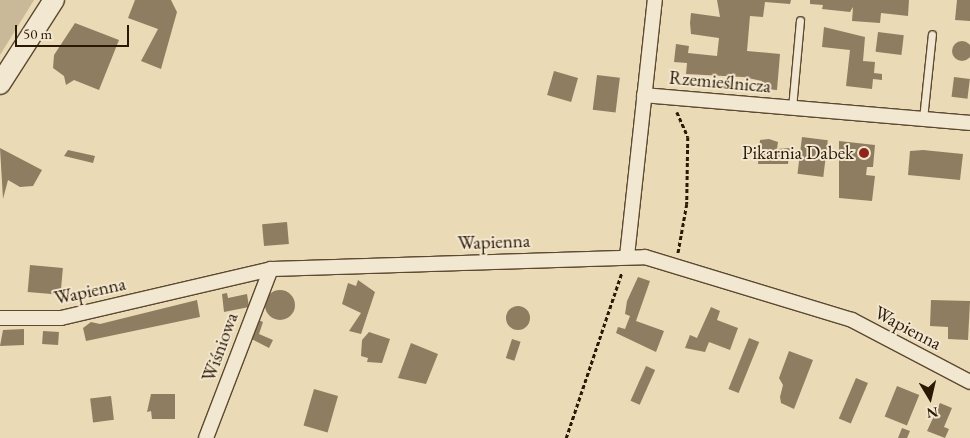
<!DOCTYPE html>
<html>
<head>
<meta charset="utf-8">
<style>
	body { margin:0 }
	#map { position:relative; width:970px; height:438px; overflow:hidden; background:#ebdab6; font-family:"EB Garamond",serif }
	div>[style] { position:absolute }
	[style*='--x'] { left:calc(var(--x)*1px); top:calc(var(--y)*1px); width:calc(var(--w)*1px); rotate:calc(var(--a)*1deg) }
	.green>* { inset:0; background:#cab998 }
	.building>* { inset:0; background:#8f7d61; transform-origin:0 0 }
	.round { border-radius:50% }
	.path>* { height:2.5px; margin-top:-1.25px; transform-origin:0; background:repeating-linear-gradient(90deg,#2b1905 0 4px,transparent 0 6.5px) }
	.roads { filter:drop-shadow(1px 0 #5b4931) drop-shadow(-1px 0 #5b4931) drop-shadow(0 1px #5b4931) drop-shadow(0 -1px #5b4931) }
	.lane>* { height:7px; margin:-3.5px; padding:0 3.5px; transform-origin:3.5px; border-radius:3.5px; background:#f2e7d0 }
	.street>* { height:14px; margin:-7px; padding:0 7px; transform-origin:7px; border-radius:7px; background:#f2e7d0 }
	.secondary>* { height:20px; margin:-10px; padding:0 10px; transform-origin:10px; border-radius:10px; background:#f2e7d0 }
	.dots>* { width:14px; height:14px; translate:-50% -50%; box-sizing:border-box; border:2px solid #f2e7d0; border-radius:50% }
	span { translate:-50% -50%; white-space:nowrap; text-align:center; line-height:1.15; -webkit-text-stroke:4px #f2e7d0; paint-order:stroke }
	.street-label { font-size:19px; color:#2b1905 }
	.poi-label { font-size:19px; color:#2b1905 }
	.right { translate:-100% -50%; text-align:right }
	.north { position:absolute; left:905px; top:373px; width:50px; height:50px; -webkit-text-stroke:4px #f2e7d0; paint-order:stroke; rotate:171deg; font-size:14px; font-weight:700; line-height:20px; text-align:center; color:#2b1905 }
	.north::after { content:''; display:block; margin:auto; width:18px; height:22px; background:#2b1905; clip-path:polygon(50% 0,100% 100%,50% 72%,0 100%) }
	.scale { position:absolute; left:15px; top:25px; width:114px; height:22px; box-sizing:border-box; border:2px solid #2b1905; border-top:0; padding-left:6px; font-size:15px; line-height:18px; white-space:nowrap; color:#2b1905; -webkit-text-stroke:4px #f2e7d0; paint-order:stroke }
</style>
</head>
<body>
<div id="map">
	<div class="green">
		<i style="clip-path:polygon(0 0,34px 0,0 55px)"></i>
	</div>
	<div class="building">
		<i style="clip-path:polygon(135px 0,171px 0,177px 12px,161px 69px,141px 61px,158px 29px,128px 18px)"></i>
		<i style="clip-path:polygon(717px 0,791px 0,790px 4px,765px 2px,763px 17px,750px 16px,747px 51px,780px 54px,777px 90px,762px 89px,762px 81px,743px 77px,686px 74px,687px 63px,674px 62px,676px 44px,689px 46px,688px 53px,717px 56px,719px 38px,691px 34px,690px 23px,691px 13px,720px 17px)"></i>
		<i style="clip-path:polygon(810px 0,909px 0,908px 16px,881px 13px,880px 23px,852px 21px,853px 7px,850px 12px,822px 9px,823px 5px,810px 4px)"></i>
		<i style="clip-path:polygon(957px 0,970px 0,970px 21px,955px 20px)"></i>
		<i style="clip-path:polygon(75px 23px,119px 40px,99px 90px,74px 80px,66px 85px,64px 76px,53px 68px,54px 55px)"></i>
		<i style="clip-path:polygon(824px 27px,865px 37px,863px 61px,875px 62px,874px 73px,882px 74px,882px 80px,873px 79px,872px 89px,846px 86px,850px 50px,822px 47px)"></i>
		<i style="left:878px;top:32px;width:26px;height:20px;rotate:7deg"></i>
		<i class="round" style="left:952px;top:41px;width:20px;height:20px"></i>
		<i style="left:554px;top:71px;width:25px;height:25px;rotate:16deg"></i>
		<i style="left:597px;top:75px;width:23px;height:35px;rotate:7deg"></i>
		<i style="left:954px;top:77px;width:16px;height:20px;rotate:7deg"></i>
		<i style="left:802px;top:137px;width:26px;height:37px;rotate:7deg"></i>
		<i style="clip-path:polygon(769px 139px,778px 142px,777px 149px,790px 148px,788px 164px,758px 164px,760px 140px)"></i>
		<i style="clip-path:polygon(839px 141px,875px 145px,873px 167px,867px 167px,866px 175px,875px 176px,872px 201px,839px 198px)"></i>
		<i style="clip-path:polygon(0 148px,42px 170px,33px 186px,20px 187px,8px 180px,3px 199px)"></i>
		<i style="clip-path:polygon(68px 150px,95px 156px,93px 163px,64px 156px)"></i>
		<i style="clip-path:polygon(923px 150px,963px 154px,960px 180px,908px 175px,910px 151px)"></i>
		<i style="left:287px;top:222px;width:22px;height:25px;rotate:85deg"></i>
		<i style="left:30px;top:265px;width:33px;height:27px;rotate:5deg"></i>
		<i style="clip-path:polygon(638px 277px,650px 281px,636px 321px,664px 331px,656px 352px,616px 333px,618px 327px,625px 329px,630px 316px,625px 314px,627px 301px)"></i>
		<i style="clip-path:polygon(358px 280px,375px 292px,361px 334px,349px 331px,361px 313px,342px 304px,348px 283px,356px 286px)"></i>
		<i class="round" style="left:265px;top:290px;width:30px;height:30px"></i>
		<i style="clip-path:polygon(227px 293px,228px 298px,247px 294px,249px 307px,224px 312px,222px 294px)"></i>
		<i style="clip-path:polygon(197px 300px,200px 317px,86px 341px,83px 328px,91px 322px,100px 324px)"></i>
		<i style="clip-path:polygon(931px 300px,970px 301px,968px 340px,948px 339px,948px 327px,930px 326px)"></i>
		<i class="round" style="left:506px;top:306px;width:24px;height:24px"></i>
		<i style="clip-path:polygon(711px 307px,720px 311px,717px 320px,738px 328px,730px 350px,709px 342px,705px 352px,685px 348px,690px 335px,697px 338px)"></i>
		<i style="clip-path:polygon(254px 318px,263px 322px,259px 334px,273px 340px,269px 348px,246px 336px)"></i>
		<i style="clip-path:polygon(24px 329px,24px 345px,0 346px,3px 330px)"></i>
		<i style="left:43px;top:331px;width:16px;height:13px;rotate:4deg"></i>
		<i style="clip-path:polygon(369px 332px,390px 339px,382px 363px,367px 362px,368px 358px,361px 356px,362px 340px)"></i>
		<i style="left:749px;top:338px;width:11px;height:55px;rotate:22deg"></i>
		<i style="left:512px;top:339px;width:9px;height:20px;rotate:18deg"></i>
		<i style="clip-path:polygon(411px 343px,438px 354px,426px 384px,398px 378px)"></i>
		<i style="clip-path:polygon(789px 351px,813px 360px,794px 409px,781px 403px,780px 397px,783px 385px,779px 378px)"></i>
		<i style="left:646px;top:366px;width:10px;height:38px;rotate:24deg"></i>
		<i style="left:856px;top:378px;width:13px;height:44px;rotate:23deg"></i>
		<i style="left:897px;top:386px;width:24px;height:33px;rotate:22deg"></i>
		<i style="left:314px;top:389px;width:25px;height:38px;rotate:16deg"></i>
		<i style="clip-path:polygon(151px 394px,175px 394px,175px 419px,152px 419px,151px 411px,147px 412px)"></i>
		<i style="left:111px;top:396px;width:24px;height:21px;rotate:83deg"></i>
		<i style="clip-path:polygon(940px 403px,952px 408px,944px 427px,949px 429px,945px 438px,927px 431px)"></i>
		<i style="clip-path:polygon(902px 428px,910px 431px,907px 438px,898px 438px)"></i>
	</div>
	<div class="path">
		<i style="--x:677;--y:112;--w:27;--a:66"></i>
		<i style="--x:688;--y:137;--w:67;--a:90.9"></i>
		<i style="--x:687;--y:204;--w:51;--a:100.2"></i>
		<i style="--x:566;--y:438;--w:175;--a:-71.4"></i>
	</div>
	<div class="roads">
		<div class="lane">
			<i style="--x:792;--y:108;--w:88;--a:-84.8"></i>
			<i style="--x:923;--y:119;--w:85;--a:-84"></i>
		</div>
		<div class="street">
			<i style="--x:644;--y:95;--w:327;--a:4.9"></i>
			<i style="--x:627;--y:256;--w:258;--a:-83.8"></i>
			<i style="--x:0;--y:318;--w:61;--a:0"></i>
			<i style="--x:61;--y:318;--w:216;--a:-13.1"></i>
			<i style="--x:271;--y:269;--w:374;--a:-1.8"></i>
			<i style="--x:645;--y:257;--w:216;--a:16.9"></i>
			<i style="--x:852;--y:320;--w:133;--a:27.7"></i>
			<i style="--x:206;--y:438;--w:181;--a:-69"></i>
		</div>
		<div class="secondary">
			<i style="--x:0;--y:84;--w:100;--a:-57.3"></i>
		</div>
	</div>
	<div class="dots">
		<i style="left:864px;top:153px;background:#8f2418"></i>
	</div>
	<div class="street-label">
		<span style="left:720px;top:82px;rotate:5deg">Rzemieślnicza</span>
		<span style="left:494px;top:242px;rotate:-2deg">Wapienna</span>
		<span style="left:90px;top:291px;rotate:-12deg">Wapienna</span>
		<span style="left:908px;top:328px;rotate:28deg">Wapienna</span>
		<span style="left:220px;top:347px;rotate:-70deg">Wiśniowa</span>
	</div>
	<div class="poi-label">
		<span class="right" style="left:854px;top:153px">Pikarnia Dabek</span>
	</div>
	<div class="north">N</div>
	<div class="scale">50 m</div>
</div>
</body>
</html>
